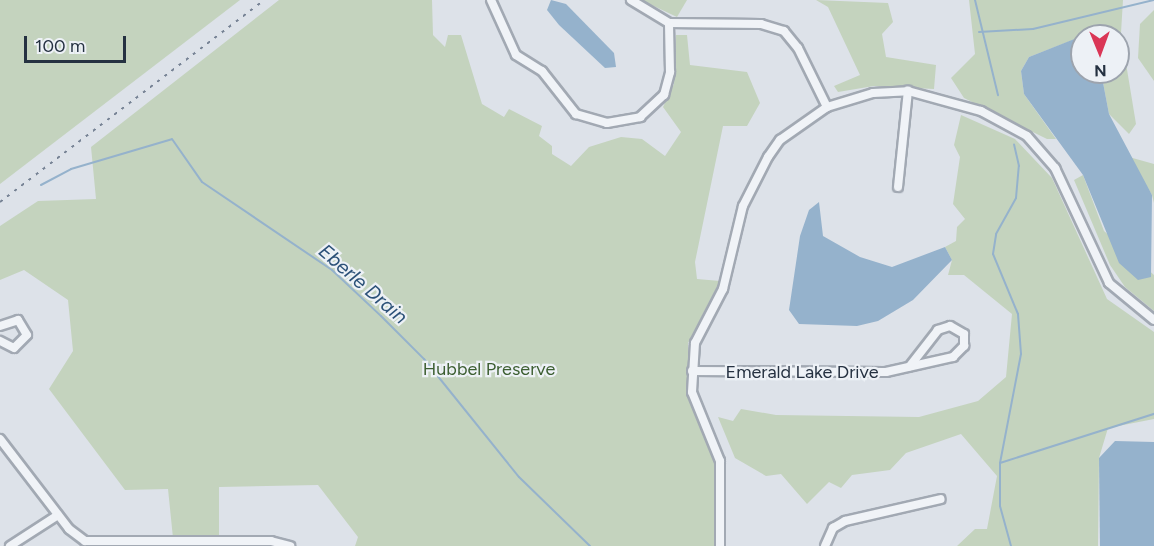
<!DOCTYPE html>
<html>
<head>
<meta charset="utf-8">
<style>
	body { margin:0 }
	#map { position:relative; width:1154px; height:546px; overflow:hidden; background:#dde2e9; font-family:Figtree,sans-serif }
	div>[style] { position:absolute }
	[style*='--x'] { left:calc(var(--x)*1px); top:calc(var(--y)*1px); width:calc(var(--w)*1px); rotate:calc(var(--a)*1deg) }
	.green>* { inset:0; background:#c4d3be }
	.water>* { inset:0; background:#95b2cc }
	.stream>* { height:2px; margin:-1px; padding:0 1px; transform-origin:1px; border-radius:1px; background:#95b2cc }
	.roads { filter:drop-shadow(2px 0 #a2a9b3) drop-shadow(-2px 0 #a2a9b3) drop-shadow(0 2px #a2a9b3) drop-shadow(0 -2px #a2a9b3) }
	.minor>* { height:8px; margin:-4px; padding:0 4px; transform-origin:4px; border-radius:4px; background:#f0f3f7 }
	.rail>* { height:2px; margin-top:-1px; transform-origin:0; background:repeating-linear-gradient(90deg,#768294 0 3px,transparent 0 9px) }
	span { translate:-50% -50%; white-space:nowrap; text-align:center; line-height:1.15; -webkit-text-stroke:4.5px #edf1f6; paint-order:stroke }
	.park-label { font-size:18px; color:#3c5e31 }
	.street-label { font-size:18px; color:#253141 }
	.water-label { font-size:20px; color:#2c5178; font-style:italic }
	.north { position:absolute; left:1070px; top:24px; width:60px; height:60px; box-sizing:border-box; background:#edf1f6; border:2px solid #9da4ae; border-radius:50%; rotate:179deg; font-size:16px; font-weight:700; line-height:24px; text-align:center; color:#253141 }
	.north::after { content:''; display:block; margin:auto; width:21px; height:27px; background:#da3656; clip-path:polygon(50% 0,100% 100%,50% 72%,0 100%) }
	.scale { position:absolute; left:24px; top:36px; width:102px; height:27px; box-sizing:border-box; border:3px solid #253141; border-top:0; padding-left:8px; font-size:18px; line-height:21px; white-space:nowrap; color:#253141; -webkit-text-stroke:4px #edf1f6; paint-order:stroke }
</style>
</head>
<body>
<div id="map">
	<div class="green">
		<i style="clip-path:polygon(0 0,240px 0,0 184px)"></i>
		<i style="clip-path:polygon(279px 0,432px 0,433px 35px,445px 47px,448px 35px,461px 35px,482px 104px,504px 117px,509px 109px,542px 126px,539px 136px,552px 146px,552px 154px,571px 166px,589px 147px,621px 137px,642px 139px,665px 156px,681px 132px,663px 107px,674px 84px,676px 35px,687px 35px,690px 65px,747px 72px,760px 103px,747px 126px,723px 126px,695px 262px,697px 279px,720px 281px,688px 343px,689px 394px,713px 451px,717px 480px,716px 546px,355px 546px,358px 537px,318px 485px,219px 487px,219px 536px,173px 538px,168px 489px,125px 490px,49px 389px,73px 351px,68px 300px,24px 270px,0 280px,0 226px,38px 201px,96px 199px,91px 147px)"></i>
		<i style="clip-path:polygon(641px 0,687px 0,677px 17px)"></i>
		<i style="clip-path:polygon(816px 0,888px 3px,893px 22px,882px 34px,886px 57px,936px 65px,934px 89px,874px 86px,838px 92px,834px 86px,860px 75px,828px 7px)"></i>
		<i style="clip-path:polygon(969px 0,1123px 0,1121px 33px,1136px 124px,1129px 134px,1109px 114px,1101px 72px,1118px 72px,1118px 36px,1091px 33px,1029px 57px,1021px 71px,1024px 94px,1056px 139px,1047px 139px,964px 98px,951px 78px,975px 54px)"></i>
		<i style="clip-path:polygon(1154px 10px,1154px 81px,1138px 58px,1140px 24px)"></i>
		<i style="clip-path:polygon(961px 115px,1015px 139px,1052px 178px,1107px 299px,1154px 332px,1154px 419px,1108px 428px,1099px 458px,1098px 546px,957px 546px,975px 529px,987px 529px,997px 476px,961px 434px,906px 453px,890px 470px,852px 475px,841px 488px,829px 482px,807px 504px,781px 474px,766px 476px,735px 458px,718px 417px,733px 421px,741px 409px,776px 415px,919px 417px,978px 401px,1006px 377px,1012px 314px,964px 275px,948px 275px,952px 260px,945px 247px,956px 241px,957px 227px,965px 219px,953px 204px,960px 157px,954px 145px)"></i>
		<i style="clip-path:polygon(1129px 157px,1154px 164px,1154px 203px,1152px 195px)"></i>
		<i style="clip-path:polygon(1083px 175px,1104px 231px,1154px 275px,1154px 311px,1125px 287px,1110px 265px,1074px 180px)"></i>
	</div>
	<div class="water">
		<i style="clip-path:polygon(551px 0,566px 4px,614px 53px,616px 67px,605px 68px,559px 25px,547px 10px)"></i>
		<i style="clip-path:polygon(1082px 36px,1082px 72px,1101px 72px,1109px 114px,1152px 195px,1151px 277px,1138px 280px,1119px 263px,1083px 175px,1024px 94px,1021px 71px,1029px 57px)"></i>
		<i style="clip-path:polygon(819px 202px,823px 236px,860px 257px,892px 267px,945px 247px,952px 260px,913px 300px,878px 321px,857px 326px,799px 324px,789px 310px,800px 236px,809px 210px)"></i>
		<i style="clip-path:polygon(1115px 441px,1154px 442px,1154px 546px,1100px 546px,1099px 458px)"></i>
	</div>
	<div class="stream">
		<i style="--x:975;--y:0;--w:98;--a:76.4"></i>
		<i style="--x:979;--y:32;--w:54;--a:-3.2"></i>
		<i style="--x:1033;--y:29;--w:124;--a:-13.5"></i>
		<i style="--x:41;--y:185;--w:34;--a:-28"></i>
		<i style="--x:71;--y:169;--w:105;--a:-16.5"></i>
		<i style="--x:172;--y:139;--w:52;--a:55.1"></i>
		<i style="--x:202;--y:182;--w:157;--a:34.1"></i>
		<i style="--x:332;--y:270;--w:67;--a:43.2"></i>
		<i style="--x:381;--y:316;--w:61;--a:45"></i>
		<i style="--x:424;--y:359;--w:151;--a:51.2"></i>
		<i style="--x:519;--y:477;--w:99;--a:44.2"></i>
		<i style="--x:1000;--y:463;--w:162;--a:-17.7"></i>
		<i style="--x:1011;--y:546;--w:41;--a:-105.4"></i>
		<i style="--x:1000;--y:506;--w:43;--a:-90"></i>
		<i style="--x:1000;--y:463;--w:111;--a:-79.1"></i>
		<i style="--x:1021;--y:354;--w:40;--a:-94.3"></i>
		<i style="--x:1018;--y:314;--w:65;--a:-112.6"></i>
		<i style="--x:993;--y:254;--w:20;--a:-81"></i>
		<i style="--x:996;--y:234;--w:41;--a:-60.9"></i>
		<i style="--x:1016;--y:198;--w:32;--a:-85"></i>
		<i style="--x:1019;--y:166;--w:22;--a:-103"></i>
	</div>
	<div class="roads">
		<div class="minor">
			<i style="--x:491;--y:0;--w:60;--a:65.6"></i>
			<i style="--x:516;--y:55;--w:31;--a:32"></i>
			<i style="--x:542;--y:71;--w:55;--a:51.7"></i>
			<i style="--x:576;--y:114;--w:32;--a:16"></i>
			<i style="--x:607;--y:123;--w:34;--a:-10"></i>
			<i style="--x:640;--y:117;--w:33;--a:-43"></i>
			<i style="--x:664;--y:95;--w:24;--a:-75"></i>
			<i style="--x:670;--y:72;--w:49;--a:-91.2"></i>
			<i style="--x:631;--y:0;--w:44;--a:31.2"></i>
			<i style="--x:669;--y:23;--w:92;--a:0.6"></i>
			<i style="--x:761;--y:24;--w:24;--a:17"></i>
			<i style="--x:784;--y:31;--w:22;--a:51"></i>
			<i style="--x:798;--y:48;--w:66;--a:63.8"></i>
			<i style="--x:898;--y:187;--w:97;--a:-84.1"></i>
			<i style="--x:0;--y:326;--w:19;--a:-18"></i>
			<i style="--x:18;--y:320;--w:17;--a:59"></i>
			<i style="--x:27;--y:335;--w:18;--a:135"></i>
			<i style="--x:14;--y:348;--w:16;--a:-153"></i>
			<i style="--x:692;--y:371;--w:194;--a:0.3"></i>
			<i style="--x:886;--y:372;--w:69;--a:-12.6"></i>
			<i style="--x:953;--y:357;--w:16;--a:-45"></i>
			<i style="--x:964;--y:346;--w:12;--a:-90"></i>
			<i style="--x:964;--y:334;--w:16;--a:-150"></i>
			<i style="--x:950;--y:326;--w:13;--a:162"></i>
			<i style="--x:938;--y:330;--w:46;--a:127.9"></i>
			<i style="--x:0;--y:439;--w:113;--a:52.5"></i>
			<i style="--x:69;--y:529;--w:20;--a:37"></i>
			<i style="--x:85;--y:541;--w:186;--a:0"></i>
			<i style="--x:271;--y:541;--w:20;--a:15"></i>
			<i style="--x:10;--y:546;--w:57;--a:-32.9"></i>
			<i style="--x:720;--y:546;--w:85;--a:-90"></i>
			<i style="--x:720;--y:461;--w:74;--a:-112.1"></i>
			<i style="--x:692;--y:392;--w:49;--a:-86.5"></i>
			<i style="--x:695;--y:343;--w:61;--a:-62.6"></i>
			<i style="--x:723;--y:289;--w:85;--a:-76.5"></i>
			<i style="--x:743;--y:206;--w:55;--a:-63"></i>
			<i style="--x:768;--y:157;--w:21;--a:-55"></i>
			<i style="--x:780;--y:140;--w:57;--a:-35.1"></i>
			<i style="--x:827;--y:107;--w:48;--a:-16.9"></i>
			<i style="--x:873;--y:93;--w:35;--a:-3"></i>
			<i style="--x:908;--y:91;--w:76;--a:15.3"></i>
			<i style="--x:981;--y:111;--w:52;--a:28.5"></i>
			<i style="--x:1027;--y:136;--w:43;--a:48.8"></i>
			<i style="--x:1055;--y:168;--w:127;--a:64.8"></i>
			<i style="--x:1109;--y:283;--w:58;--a:39.4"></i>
			<i style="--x:825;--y:546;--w:20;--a:-66"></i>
			<i style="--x:833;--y:528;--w:14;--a:-30"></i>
			<i style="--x:845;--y:521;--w:98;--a:-12.9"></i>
		</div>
	</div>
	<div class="rail">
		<i style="--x:0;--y:202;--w:332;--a:-37.4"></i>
	</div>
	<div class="park-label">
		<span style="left:489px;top:369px">Hubbel Preserve</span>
	</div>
	<div class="street-label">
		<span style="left:802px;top:372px">Emerald Lake Drive</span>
	</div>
	<div class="water-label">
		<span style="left:363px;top:284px;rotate:41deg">Eberle Drain</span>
	</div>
	<div class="north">N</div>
	<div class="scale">100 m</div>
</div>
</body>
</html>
